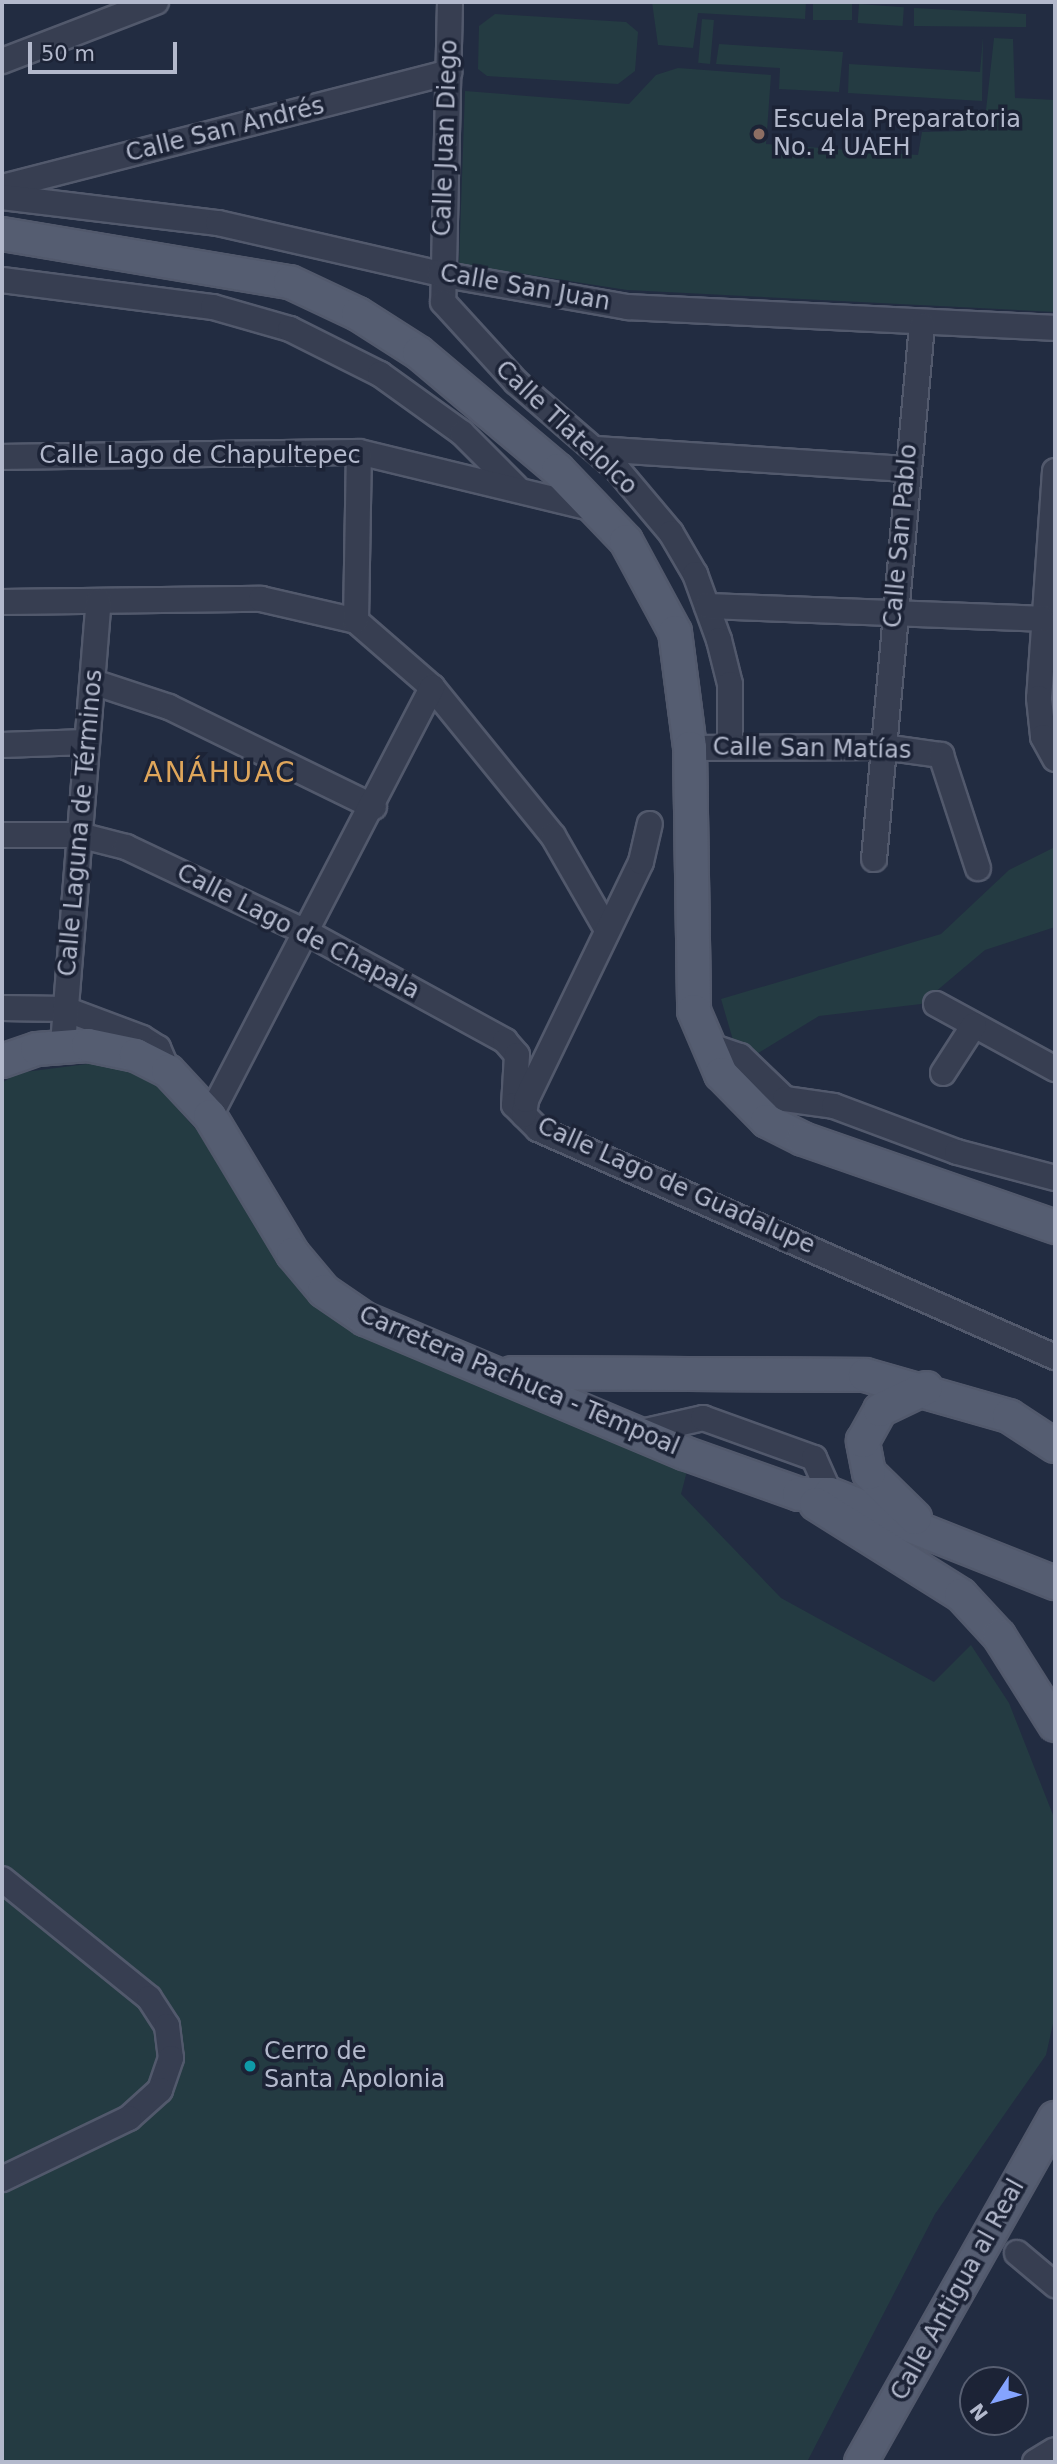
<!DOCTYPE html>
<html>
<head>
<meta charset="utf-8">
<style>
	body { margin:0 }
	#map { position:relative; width:1057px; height:2464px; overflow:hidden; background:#222c41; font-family:"DejaVu Sans",sans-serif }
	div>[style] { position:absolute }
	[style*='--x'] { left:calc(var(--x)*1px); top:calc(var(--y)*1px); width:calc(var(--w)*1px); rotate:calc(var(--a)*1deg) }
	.green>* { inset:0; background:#243b42; transform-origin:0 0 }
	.roads { filter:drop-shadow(2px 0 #52596c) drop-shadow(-2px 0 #52596c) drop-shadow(0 2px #52596c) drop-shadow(0 -2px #52596c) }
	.minor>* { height:24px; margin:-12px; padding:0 12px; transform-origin:12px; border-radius:12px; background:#373e51 }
	.major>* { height:32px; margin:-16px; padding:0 16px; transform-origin:16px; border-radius:16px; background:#555d71 }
	.dots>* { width:19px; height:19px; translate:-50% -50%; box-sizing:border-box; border:4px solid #1c2336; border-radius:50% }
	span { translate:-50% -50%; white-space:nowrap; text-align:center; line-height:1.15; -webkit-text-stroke:7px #1c2336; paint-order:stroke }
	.poi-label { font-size:24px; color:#b3b9cc }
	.left { translate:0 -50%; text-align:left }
	.street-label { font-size:24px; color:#b3b9cc }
	.quarter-label { font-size:28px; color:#dfa65b; letter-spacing:2px }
	.frame { position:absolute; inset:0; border:4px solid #b3b9cc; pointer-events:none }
	.north { position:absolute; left:959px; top:2366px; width:70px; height:70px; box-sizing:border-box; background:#1c2336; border:2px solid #585f72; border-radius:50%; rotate:234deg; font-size:19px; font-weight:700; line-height:28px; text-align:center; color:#b3b9cc }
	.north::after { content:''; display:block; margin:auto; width:24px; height:32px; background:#85a4ff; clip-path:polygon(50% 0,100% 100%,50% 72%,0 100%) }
	.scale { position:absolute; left:28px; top:42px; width:149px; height:32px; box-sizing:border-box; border:4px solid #b3b9cc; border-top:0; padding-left:9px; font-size:21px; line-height:24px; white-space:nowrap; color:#b3b9cc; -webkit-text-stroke:5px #1c2336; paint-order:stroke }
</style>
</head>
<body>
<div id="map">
	<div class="green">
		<i style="clip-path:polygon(652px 2px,806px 2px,805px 19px,698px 13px,693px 48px,658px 45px)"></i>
		<i style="left:813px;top:2px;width:39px;height:18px"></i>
		<i style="left:859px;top:4px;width:45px;height:19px;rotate:4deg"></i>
		<i style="clip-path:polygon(914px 8px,1026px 14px,1026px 27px,914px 26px)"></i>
		<i style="clip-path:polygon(495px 14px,626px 22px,638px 32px,635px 71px,618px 84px,487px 76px,478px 69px,479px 26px)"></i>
		<i style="left:702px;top:19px;width:12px;height:44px;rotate:5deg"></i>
		<i style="clip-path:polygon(983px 37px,982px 101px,848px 93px,849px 64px,980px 72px)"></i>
		<i style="clip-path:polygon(994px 38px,1013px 39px,1015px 98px,1055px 100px,1055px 312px,627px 290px,459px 264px,465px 91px,629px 104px,656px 75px,678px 68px,771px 75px,766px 144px,918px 155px,922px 132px,962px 131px,985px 119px)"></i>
		<i style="clip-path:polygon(719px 44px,843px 52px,839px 92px,779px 89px,780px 68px,716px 64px)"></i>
		<i style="clip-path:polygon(1055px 847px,1055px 927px,985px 950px,921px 1004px,819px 1016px,740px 1064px,721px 999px,941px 934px,1009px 870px)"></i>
		<i style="clip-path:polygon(95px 1063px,149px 1077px,391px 1346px,687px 1471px,681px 1494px,781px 1598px,934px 1682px,971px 1645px,1009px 1703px,1055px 1820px,1055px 2015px,1046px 2055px,935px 2214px,807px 2462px,2px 2462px,2px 1083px,17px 1073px)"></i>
	</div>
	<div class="roads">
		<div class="minor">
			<i style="--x:450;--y:2;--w:300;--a:91.3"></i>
			<i style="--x:443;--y:302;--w:108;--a:47.6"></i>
			<i style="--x:516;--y:382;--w:135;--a:40.8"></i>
			<i style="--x:618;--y:470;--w:82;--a:49.9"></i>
			<i style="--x:671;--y:533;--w:48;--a:59.7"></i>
			<i style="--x:695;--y:574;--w:70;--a:70"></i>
			<i style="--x:719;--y:640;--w:45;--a:76"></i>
			<i style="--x:730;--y:684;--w:60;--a:90"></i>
			<i style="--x:2;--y:61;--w:165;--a:-21"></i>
			<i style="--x:2;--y:187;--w:462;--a:-14.4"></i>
			<i style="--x:2;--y:197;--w:218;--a:6.9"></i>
			<i style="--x:218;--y:223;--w:228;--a:12.9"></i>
			<i style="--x:440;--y:274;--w:191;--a:10"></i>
			<i style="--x:628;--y:307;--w:428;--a:2.8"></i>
			<i style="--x:2;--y:280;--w:213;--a:7.3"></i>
			<i style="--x:213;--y:307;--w:80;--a:15.9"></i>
			<i style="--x:290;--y:329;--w:101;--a:26.6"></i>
			<i style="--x:380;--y:374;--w:101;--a:35.7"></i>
			<i style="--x:462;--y:433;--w:76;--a:45"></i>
			<i style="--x:596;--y:449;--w:310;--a:3.7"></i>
			<i style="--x:2;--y:457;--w:357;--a:-0.8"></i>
			<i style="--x:359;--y:452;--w:246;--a:13.6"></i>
			<i style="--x:1055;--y:471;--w:228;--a:94"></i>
			<i style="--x:1039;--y:698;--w:39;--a:84"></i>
			<i style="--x:1043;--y:737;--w:25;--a:61"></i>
			<i style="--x:2;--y:602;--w:259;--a:-0.7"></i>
			<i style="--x:261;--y:599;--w:98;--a:13"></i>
			<i style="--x:356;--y:621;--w:101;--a:41"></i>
			<i style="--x:432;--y:687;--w:192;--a:50.9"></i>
			<i style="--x:553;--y:836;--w:108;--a:60.1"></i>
			<i style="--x:707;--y:606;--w:335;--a:2.2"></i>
			<i style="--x:356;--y:621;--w:169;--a:-89"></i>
			<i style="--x:93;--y:682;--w:80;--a:18.2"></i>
			<i style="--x:169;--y:707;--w:228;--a:26"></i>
			<i style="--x:2;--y:745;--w:84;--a:-2"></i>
			<i style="--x:690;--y:748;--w:193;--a:-0.3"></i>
			<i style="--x:883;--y:747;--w:59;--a:7.9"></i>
			<i style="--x:941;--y:755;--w:119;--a:71.9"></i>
			<i style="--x:2;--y:835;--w:77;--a:0"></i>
			<i style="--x:79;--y:835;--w:49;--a:14.3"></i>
			<i style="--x:126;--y:847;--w:201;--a:25.3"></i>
			<i style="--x:308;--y:933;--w:225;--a:28.7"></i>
			<i style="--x:505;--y:1041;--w:18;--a:49"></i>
			<i style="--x:517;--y:1055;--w:50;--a:93.4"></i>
			<i style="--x:514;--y:1105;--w:34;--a:45"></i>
			<i style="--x:538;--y:1129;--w:565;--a:23.8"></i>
			<i style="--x:874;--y:859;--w:536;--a:-84.86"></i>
			<i style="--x:936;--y:1004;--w:136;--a:28.6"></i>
			<i style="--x:2;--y:1008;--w:63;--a:0.9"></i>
			<i style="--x:65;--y:1009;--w:82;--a:20.6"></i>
			<i style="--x:142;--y:1038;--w:19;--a:32"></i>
			<i style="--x:158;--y:1048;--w:25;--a:67"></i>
			<i style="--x:63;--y:1044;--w:444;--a:-85.4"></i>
			<i style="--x:705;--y:1044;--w:37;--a:19"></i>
			<i style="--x:740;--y:1056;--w:62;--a:43.7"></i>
			<i style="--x:785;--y:1099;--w:49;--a:8.1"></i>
			<i style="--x:834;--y:1106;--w:131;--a:20.5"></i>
			<i style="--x:957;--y:1152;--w:101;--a:14.9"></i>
			<i style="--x:943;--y:1073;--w:57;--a:-57.1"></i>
			<i style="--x:524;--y:1115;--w:15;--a:-82"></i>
			<i style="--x:526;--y:1100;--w:264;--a:-64.2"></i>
			<i style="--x:641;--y:862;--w:39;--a:-77"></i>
			<i style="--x:210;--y:1116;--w:483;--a:-62.6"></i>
			<i style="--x:637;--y:1433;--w:68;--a:-12.8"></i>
			<i style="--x:703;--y:1418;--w:118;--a:19.8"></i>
			<i style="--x:814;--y:1458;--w:39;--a:66"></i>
			<i style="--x:2;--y:1879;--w:189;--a:39"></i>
			<i style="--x:149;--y:1998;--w:33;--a:57"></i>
			<i style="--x:167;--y:2026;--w:32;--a:83"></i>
			<i style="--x:171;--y:2058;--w:34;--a:109"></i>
			<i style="--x:160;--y:2090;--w:42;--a:137.9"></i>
			<i style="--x:129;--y:2118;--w:141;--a:154.3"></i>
			<i style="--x:1017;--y:2253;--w:50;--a:40.1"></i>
			<i style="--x:1035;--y:2462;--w:23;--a:-31"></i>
		</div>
		<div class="major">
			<i style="--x:2;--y:234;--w:292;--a:9.5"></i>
			<i style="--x:290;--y:282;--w:75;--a:25.2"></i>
			<i style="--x:358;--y:314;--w:72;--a:32.6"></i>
			<i style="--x:419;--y:353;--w:182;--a:40.1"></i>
			<i style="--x:558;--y:470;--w:98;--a:46.2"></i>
			<i style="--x:626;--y:541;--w:103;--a:61.7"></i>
			<i style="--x:675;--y:632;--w:117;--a:82.6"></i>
			<i style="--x:690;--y:748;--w:263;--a:89.1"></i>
			<i style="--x:694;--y:1011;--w:69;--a:66.8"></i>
			<i style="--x:721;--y:1074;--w:66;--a:45.6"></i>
			<i style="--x:767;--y:1121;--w:40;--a:26.6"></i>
			<i style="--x:803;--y:1139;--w:267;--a:19.2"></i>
			<i style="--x:2;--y:1061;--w:37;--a:-19"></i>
			<i style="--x:37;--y:1049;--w:51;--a:-4.5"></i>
			<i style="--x:88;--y:1045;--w:49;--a:11.8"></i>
			<i style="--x:136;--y:1055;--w:36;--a:27"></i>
			<i style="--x:168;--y:1071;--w:62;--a:47"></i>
			<i style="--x:210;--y:1116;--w:161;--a:59"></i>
			<i style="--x:293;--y:1254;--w:48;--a:50"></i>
			<i style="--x:324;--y:1291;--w:50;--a:34.3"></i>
			<i style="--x:365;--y:1319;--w:346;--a:22.8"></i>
			<i style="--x:684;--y:1453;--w:122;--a:19.6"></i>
			<i style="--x:799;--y:1494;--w:31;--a:0"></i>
			<i style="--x:830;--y:1494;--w:242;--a:21.6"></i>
			<i style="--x:512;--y:1373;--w:353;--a:0.3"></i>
			<i style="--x:865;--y:1375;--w:150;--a:15.9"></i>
			<i style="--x:1009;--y:1416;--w:55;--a:33.1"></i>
			<i style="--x:816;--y:1504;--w:171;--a:32.1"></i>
			<i style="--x:961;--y:1595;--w:56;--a:47.2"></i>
			<i style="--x:999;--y:1636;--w:105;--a:57.8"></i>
			<i style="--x:915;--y:1518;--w:64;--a:-135.6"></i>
			<i style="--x:869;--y:1473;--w:33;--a:-101"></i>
			<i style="--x:863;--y:1441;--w:35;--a:-61"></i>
			<i style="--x:880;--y:1410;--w:51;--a:-25.6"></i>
			<i style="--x:861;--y:2462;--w:395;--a:-60.6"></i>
		</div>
	</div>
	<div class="dots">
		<i style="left:759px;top:134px;background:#8d6e63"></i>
		<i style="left:250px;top:2066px;background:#0f9aa8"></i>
	</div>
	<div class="poi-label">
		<span class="left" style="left:773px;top:134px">Escuela Preparatoria<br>No. 4 UAEH</span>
		<span class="left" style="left:264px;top:2066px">Cerro de<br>Santa Apolonia</span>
	</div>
	<div class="street-label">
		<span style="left:225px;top:130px;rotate:-14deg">Calle San Andrés</span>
		<span style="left:446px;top:138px;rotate:-88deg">Calle Juan Diego</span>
		<span style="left:525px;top:288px;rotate:10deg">Calle San Juan</span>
		<span style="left:566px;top:428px;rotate:43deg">Calle Tlatelolco</span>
		<span style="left:200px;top:456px">Calle Lago de Chapultepec</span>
		<span style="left:901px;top:536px;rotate:-85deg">Calle San Pablo</span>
		<span style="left:812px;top:749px;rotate:1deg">Calle San Matías</span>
		<span style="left:81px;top:823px;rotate:-85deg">Calle Laguna de Términos</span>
		<span style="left:298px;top:932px;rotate:27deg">Calle Lago de Chapala</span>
		<span style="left:676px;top:1186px;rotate:24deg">Calle Lago de Guadalupe</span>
		<span style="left:519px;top:1381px;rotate:23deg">Carretera Pachuca - Tempoal</span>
		<span style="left:958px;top:2290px;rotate:-61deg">Calle Antigua al Real</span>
	</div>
	<div class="quarter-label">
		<span style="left:220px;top:773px">ANÁHUAC</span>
	</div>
	<div class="frame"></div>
	<div class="north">N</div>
	<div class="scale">50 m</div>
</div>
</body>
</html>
